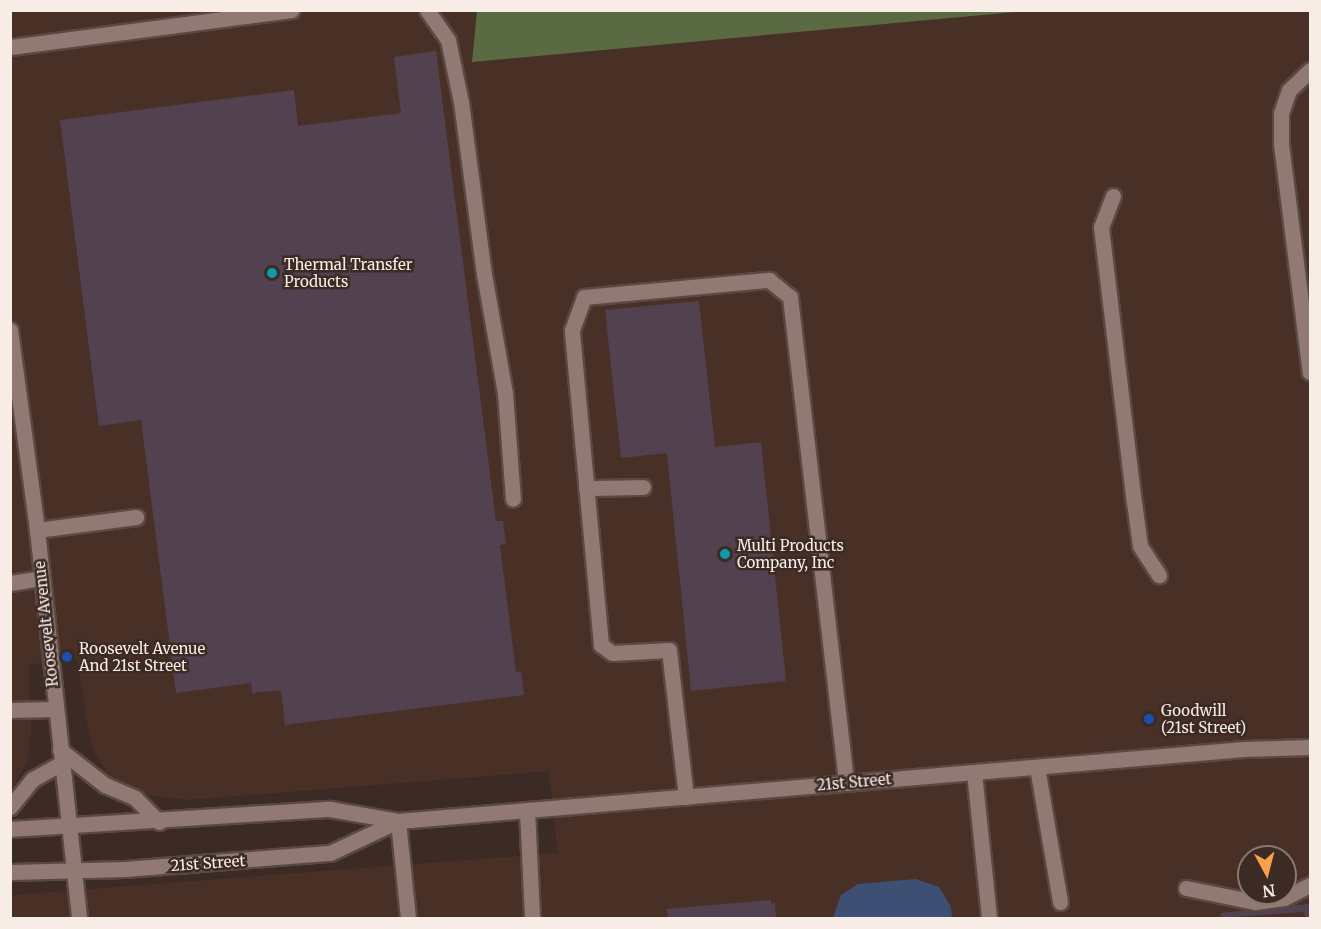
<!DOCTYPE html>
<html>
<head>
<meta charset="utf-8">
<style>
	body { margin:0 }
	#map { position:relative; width:1321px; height:929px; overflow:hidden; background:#3c2a24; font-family:Merriweather,serif }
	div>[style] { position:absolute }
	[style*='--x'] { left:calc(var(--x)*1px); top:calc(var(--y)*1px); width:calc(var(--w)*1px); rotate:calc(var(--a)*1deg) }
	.built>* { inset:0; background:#493027 }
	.forest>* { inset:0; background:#5a6b43 }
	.water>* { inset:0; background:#3d5074 }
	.building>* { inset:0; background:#52424f }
	.roads { filter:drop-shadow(2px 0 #5a4943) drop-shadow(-2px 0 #5a4943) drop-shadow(0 2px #5a4943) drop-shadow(0 -2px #5a4943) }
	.minor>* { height:15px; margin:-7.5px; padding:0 7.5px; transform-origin:7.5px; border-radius:7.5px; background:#907a73 }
	.dots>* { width:16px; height:16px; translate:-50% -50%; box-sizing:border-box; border:3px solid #3c2a24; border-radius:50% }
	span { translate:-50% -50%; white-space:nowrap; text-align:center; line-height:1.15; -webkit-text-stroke:5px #3c2a24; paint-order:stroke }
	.poi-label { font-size:15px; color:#f8ece7 }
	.left { translate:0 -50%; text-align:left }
	.street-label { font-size:15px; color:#f8ece7 }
	.frame { position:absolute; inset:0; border:12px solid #f8ece7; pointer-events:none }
	.north { position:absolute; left:1237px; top:845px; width:60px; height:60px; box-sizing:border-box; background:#3c2a24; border:2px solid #877872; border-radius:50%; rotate:173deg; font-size:16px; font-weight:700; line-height:24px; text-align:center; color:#f8ece7 }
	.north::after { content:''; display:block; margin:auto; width:21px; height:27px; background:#f8a14a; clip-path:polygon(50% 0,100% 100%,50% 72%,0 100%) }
</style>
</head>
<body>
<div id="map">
	<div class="built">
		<i style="clip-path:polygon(evenodd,11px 11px,1310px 11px,1310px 918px,11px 918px,11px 895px,558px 853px,549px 771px,188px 800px,147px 795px,112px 778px,99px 761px,90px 740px,77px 659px,29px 665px,31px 730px,27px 762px,11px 790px,11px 11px,1249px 857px,1285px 857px,1285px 893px,1249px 893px,1249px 857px)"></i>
	</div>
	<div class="forest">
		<i style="clip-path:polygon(477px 11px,477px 10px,1027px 11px,472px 62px)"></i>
	</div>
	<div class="water">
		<i style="clip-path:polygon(916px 879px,939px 887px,951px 907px,952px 918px,833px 918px,841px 895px,858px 884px)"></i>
	</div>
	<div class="building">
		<i style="clip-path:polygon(436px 51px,496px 521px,503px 521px,506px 544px,500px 545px,516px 672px,521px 671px,524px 695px,285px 725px,281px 690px,252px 693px,251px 683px,176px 693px,141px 420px,99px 426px,60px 120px,294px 90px,298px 126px,401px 113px,394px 57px)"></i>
		<i style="clip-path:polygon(699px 301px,715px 447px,761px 442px,786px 681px,691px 691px,667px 453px,621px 458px,605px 310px)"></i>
		<i style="clip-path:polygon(1254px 893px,1284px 893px,1285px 906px,1310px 904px,1310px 918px,1305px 918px,1304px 912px,1221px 918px,1221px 913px,1256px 909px)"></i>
		<i style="clip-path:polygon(771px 900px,771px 904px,775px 903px,776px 918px,668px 918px,667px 909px)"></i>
	</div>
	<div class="roads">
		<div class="minor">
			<i style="--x:427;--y:10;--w:37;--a:55"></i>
			<i style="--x:448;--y:40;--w:63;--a:78.2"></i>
			<i style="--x:461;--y:102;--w:174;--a:82.4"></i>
			<i style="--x:484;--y:274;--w:121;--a:80"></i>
			<i style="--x:505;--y:393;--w:106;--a:85.7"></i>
			<i style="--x:10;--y:47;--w:284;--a:-7.5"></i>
			<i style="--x:1310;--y:70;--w:29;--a:136"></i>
			<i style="--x:1289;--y:90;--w:24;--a:109"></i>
			<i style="--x:1281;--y:113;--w:31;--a:90"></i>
			<i style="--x:1281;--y:144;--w:230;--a:82.8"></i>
			<i style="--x:1113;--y:196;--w:33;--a:111"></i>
			<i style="--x:1101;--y:227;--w:277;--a:83.2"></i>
			<i style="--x:1134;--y:502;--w:44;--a:82.2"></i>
			<i style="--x:1140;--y:546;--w:35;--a:57"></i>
			<i style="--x:10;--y:330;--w:202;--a:82.3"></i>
			<i style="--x:37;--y:530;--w:390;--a:83.8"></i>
			<i style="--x:586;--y:488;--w:57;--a:-1"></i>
			<i style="--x:37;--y:530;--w:100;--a:-7.5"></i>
			<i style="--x:10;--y:583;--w:30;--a:-9"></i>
			<i style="--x:10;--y:710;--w:45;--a:-1.3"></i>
			<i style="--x:60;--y:750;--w:57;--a:37.9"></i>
			<i style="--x:105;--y:785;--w:33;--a:23"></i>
			<i style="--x:135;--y:798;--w:34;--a:45"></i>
			<i style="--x:1037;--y:767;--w:137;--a:80.3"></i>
			<i style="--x:974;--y:772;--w:147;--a:84.1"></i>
			<i style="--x:686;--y:797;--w:148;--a:-96.6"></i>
			<i style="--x:669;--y:650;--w:57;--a:177"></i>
			<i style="--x:612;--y:653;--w:14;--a:-144"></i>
			<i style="--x:601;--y:645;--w:316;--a:-95.3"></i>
			<i style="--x:572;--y:330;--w:35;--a:-70"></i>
			<i style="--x:584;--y:297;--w:186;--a:-5.3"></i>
			<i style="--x:769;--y:280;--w:27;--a:39"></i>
			<i style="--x:790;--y:297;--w:489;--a:83.4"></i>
			<i style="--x:10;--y:807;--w:36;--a:-51"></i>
			<i style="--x:33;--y:779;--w:33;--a:-29"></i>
			<i style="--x:527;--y:810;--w:108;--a:87.3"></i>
			<i style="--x:398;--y:821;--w:98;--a:84.1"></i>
			<i style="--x:10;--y:829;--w:321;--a:-3.6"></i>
			<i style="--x:330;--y:809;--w:69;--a:10"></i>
			<i style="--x:398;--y:821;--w:849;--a:-4.86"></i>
			<i style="--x:1244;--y:749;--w:66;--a:-1.7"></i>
			<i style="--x:10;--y:872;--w:115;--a:-1.5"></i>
			<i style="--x:125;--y:869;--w:206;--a:-4.5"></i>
			<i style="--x:330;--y:853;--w:75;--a:-25.2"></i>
			<i style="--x:1186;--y:888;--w:70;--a:11.5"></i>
			<i style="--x:1255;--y:902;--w:29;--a:-8"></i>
			<i style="--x:1284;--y:898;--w:29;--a:-27"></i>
		</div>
	</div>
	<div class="dots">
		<i style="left:272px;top:273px;background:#0f9aa8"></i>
		<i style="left:725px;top:554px;background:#0f9aa8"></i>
		<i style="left:67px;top:657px;background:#1a4fb4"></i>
		<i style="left:1149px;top:719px;background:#1a4fb4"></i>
	</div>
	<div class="poi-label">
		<span class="left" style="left:284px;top:273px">Thermal Transfer<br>Products</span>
		<span class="left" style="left:737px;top:554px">Multi Products<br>Company, Inc</span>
		<span class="left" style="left:79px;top:657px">Roosevelt Avenue<br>And 21st Street</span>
		<span class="left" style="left:1161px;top:719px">Goodwill<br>(21st Street)</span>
	</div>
	<div class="street-label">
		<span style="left:46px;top:624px;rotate:-96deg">Roosevelt Avenue</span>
		<span style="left:854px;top:782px;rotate:-5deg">21st Street</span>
		<span style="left:208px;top:863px;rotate:-4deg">21st Street</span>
	</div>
	<div class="frame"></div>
	<div class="north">N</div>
</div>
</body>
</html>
